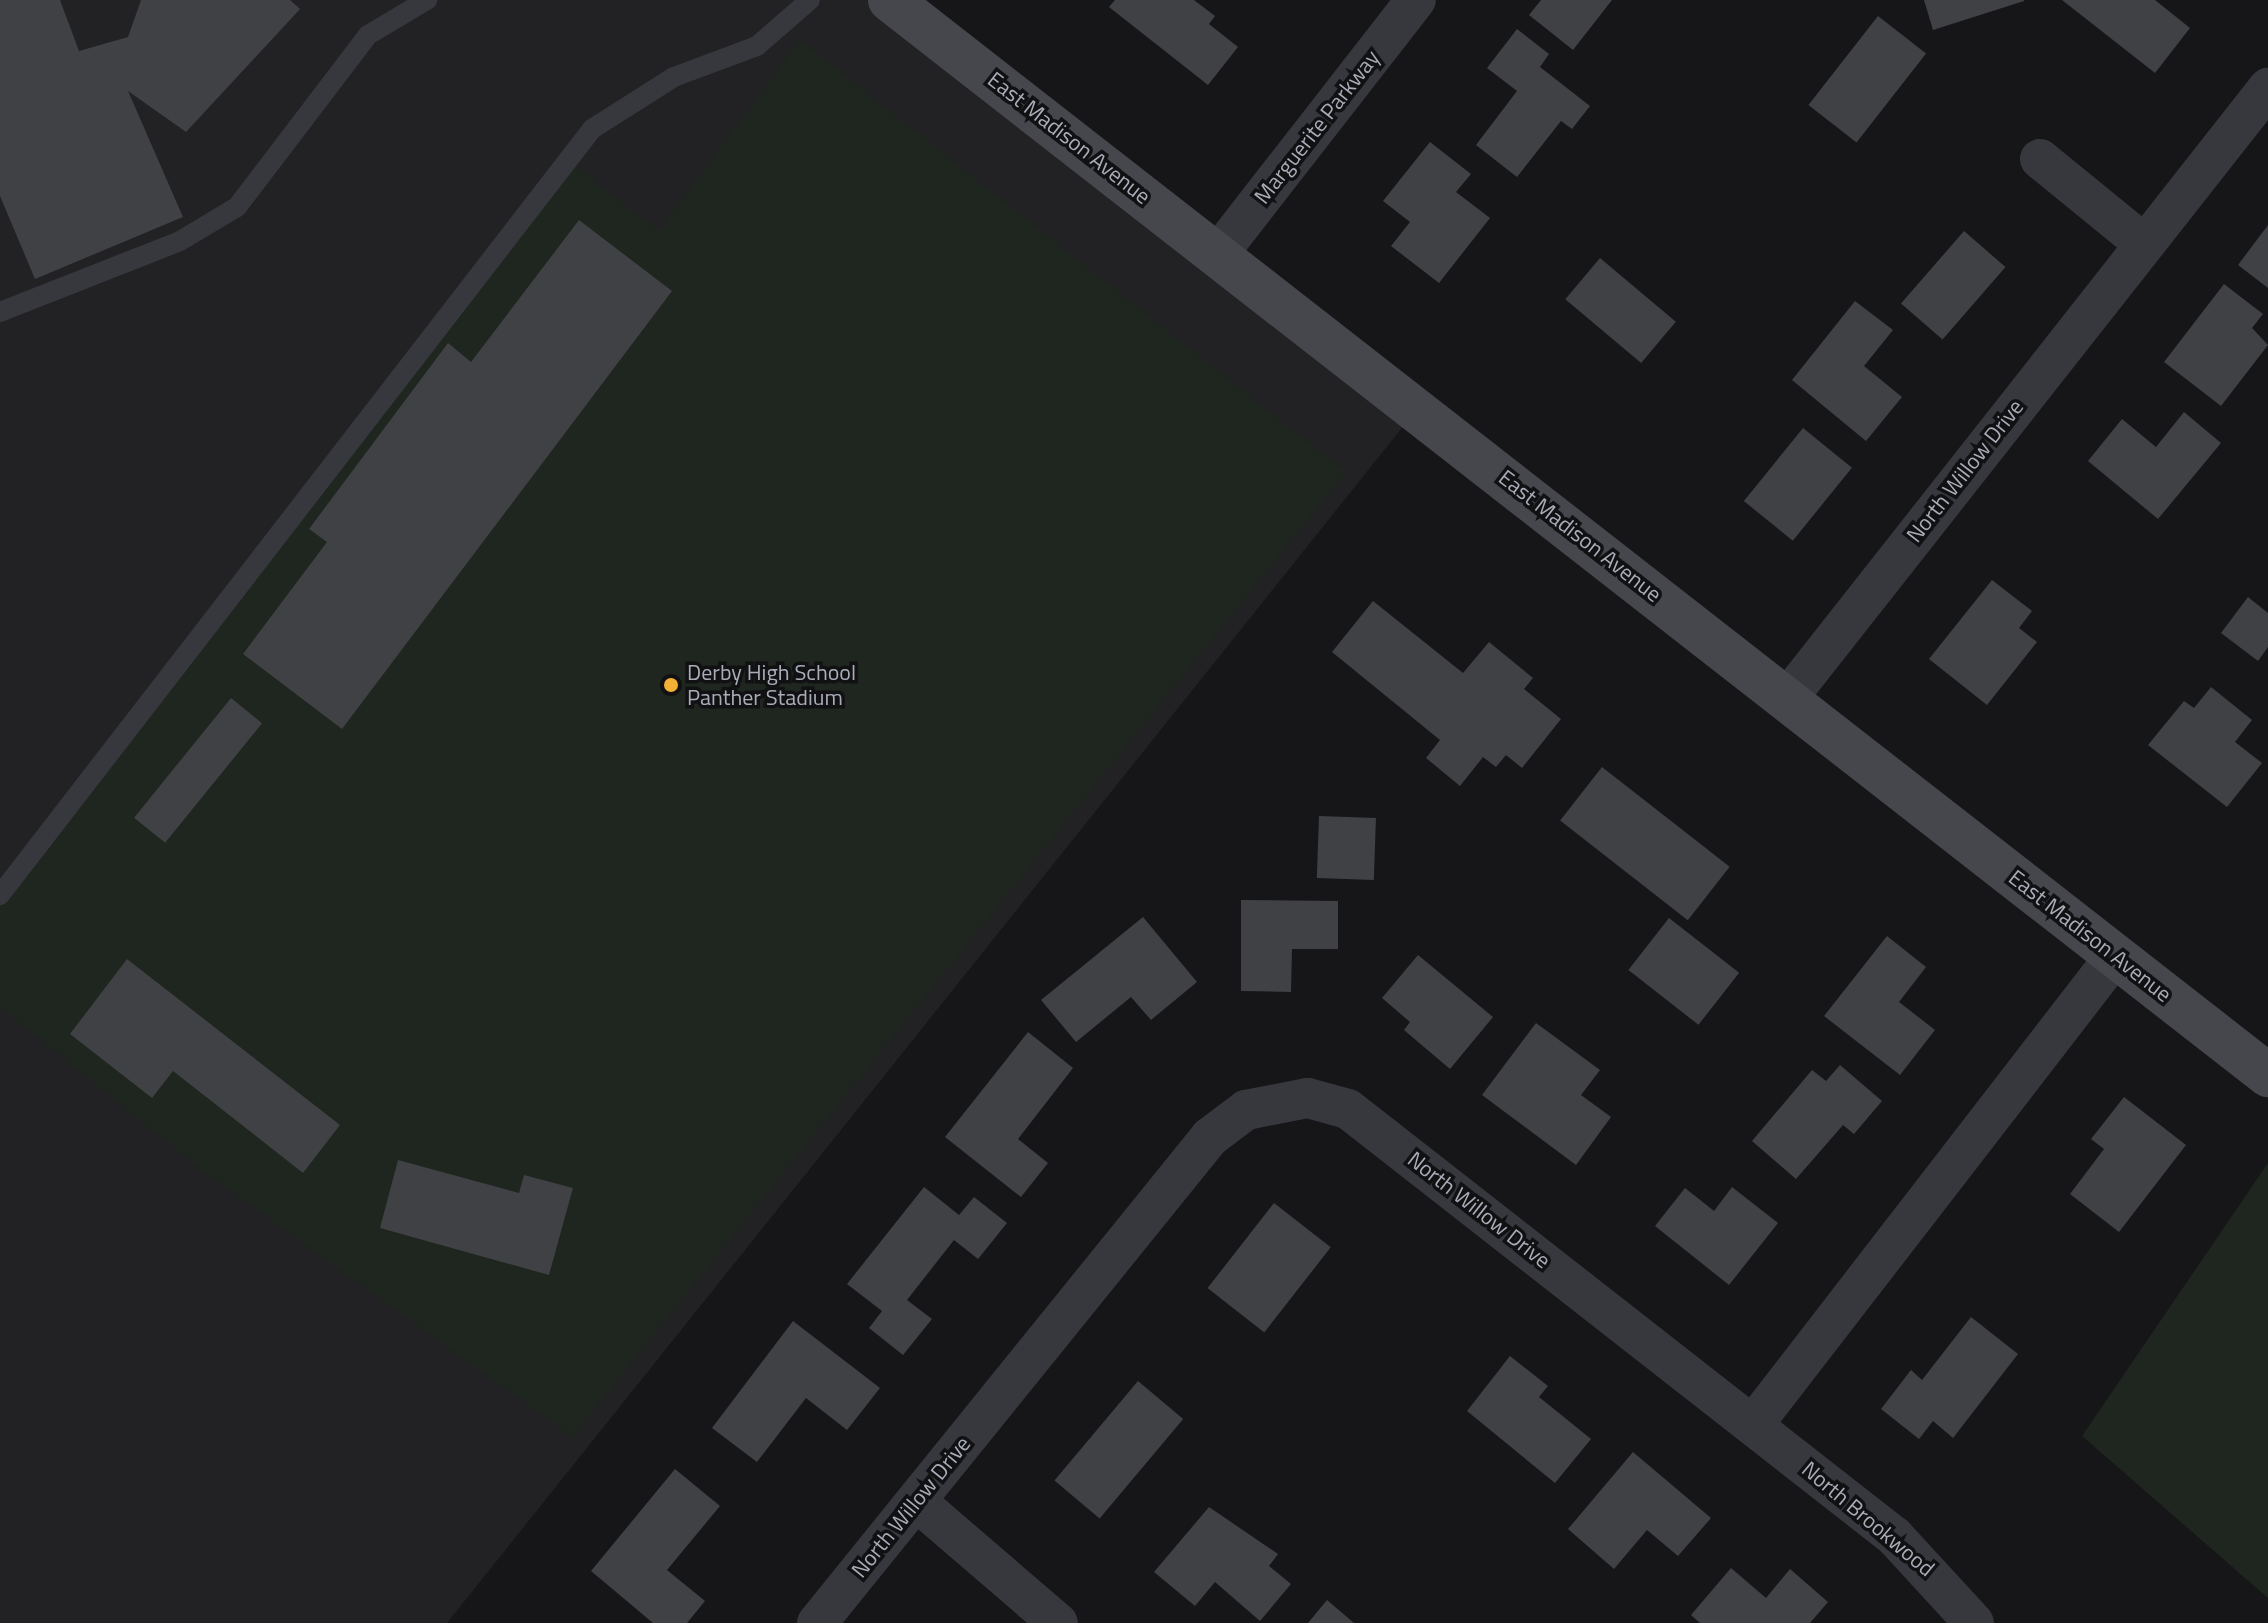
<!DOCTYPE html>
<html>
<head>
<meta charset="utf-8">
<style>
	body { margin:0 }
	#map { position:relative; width:2268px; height:1623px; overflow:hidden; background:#161618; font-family:"Titillium Web",sans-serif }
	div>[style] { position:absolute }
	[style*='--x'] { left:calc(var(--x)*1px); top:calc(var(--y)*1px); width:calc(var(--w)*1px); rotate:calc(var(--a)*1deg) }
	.built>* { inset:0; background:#222225 }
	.green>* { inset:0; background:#1e261f }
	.building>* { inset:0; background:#404145; transform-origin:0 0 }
	.service>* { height:20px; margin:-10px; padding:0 10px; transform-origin:10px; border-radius:10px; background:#37383d }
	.minor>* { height:40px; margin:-20px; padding:0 20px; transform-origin:20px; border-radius:20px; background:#37383d }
	.secondary>* { height:44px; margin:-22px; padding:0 22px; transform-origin:22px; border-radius:22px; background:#45474d }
	.dots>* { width:22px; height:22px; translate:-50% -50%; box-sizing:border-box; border:4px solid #111113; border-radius:50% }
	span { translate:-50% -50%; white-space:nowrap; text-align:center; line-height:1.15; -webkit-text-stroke:7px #111113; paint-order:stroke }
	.street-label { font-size:22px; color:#a8adb8 }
	.poi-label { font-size:22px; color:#a8adb8 }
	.left { translate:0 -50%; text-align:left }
</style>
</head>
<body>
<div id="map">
	<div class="built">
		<i style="clip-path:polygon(0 0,895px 0,1417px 409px,447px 1623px,0 1623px)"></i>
	</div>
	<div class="green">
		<i style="clip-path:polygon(800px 40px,1346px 472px,572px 1437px,199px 1168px,0 1007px,0 903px,568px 160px,659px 231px)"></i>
		<i style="clip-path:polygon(2268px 1163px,2268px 1598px,2082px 1436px)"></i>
	</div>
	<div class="building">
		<i style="clip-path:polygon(0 0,60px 0,79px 51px,128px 37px,141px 0,290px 0,300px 9px,186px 132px,128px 91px,183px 217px,35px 279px,0 196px)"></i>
		<i style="clip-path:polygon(1115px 0,1194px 0,1215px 16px,1209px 24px,1238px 47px,1208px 85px,1109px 7px)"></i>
		<i style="clip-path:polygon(1541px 0,1612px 0,1573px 50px,1529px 15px)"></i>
		<i style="clip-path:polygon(1924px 0,2024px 0,2024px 1px,1933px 30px)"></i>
		<i style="clip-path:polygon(2062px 0,2155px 0,2190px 28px,2155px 73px)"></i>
		<i style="left:1878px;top:16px;width:61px;height:113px;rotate:38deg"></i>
		<i style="clip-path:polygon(1517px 29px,1549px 54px,1540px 67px,1590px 106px,1572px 129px,1561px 121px,1517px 177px,1476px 145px,1517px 91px,1487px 68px)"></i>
		<i style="clip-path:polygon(1430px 142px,1471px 174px,1456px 192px,1490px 218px,1439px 283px,1391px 246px,1410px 222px,1383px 201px)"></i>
		<i style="clip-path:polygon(579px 220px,672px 291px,342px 729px,243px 654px,327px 542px,309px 529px,448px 343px,471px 362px)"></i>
		<i style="clip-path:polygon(2268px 225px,2268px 288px,2238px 265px)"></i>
		<i style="left:1964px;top:231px;width:55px;height:96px;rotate:41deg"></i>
		<i style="left:1600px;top:258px;width:99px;height:54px;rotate:40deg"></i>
		<i style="clip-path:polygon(2224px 284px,2263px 314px,2252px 328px,2268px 345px,2221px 406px,2164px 362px)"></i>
		<i style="clip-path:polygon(1855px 301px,1893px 330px,1864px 366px,1902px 397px,1866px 441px,1792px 380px)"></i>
		<i style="clip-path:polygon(2184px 412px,2221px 443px,2158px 519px,2088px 461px,2122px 419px,2156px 447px)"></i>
		<i style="left:1803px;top:428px;width:63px;height:94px;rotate:39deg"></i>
		<i style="clip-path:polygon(1992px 580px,2032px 611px,2019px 628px,2037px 642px,1987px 705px,1929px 659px)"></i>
		<i style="clip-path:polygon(2248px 597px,2268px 613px,2268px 647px,2258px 661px,2221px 633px)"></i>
		<i style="clip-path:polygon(1373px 601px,1463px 673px,1489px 642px,1533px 678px,1524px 689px,1561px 719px,1522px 768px,1506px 755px,1496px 767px,1483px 757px,1460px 786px,1426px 758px,1440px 740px,1332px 652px)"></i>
		<i style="clip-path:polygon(2211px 687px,2252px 720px,2235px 742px,2262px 763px,2227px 807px,2148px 745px,2184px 701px,2194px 708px)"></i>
		<i style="left:231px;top:698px;width:40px;height:154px;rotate:39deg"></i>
		<i style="left:1602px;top:767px;width:162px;height:68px;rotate:38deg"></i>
		<i style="left:1319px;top:816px;width:57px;height:62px;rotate:2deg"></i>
		<i style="clip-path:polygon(1241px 900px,1338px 901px,1338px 949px,1292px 949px,1291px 992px,1241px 991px)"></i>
		<i style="clip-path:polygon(1143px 917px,1197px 982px,1151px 1020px,1131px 997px,1076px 1042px,1041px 1000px)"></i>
		<i style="left:1669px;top:918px;width:89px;height:66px;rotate:38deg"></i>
		<i style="clip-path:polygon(1887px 936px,1926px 967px,1899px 1002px,1935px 1030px,1900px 1075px,1824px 1016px)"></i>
		<i style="clip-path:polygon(1418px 955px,1493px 1017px,1450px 1069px,1404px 1030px,1410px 1022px,1382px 998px)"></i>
		<i style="clip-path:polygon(127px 959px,340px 1125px,303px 1173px,173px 1071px,152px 1098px,70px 1034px)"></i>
		<i style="clip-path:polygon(1536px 1023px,1600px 1070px,1581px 1095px,1611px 1117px,1576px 1165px,1482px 1095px)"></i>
		<i style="clip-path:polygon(1028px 1032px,1073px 1068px,1018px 1139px,1048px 1163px,1021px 1197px,945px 1137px)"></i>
		<i style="clip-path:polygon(1840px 1065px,1882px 1101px,1854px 1134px,1843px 1125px,1796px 1179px,1752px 1141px,1812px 1070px,1826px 1081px)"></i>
		<i style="clip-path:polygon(2124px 1097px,2186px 1145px,2119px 1232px,2070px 1194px,2104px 1149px,2091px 1139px)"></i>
		<i style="clip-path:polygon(398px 1160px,519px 1193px,524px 1175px,573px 1188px,549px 1275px,380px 1228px)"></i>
		<i style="clip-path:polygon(924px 1187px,959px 1215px,974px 1197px,1007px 1223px,978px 1259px,954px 1240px,907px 1300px,932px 1319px,903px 1355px,869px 1328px,882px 1311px,847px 1284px)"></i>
		<i style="clip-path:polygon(1732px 1187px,1778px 1223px,1729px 1285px,1655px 1226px,1685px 1188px,1714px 1211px)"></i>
		<i style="left:1274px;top:1203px;width:72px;height:108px;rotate:38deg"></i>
		<i style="clip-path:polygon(1971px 1317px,2018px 1354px,1953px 1438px,1933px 1421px,1919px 1439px,1881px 1409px,1911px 1370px,1922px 1380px)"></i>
		<i style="clip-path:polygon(793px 1321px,880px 1388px,847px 1430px,806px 1398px,757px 1462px,712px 1428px)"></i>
		<i style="clip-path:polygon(1510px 1356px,1548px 1386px,1539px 1397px,1591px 1439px,1555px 1483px,1467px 1411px)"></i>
		<i style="left:1138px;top:1381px;width:59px;height:130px;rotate:40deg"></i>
		<i style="clip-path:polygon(1633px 1452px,1711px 1518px,1678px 1556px,1647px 1530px,1614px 1569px,1568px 1529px)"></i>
		<i style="clip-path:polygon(675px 1469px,720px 1506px,667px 1570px,705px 1601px,687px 1623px,653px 1623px,591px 1571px)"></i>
		<i style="clip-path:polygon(1209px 1507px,1278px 1554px,1269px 1566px,1291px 1584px,1260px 1621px,1215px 1582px,1195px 1606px,1154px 1572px)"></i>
		<i style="clip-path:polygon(1731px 1568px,1766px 1598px,1790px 1569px,1828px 1602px,1810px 1623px,1700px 1623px,1691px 1615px)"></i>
		<i style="clip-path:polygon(1327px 1600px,1354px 1623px,1308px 1623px)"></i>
	</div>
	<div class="service">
		<i style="--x:0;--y:312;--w:193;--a:-21.5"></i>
		<i style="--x:180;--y:241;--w:66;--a:-30.8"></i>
		<i style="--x:237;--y:207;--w:216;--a:-52.7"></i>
		<i style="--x:368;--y:35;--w:69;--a:-30.7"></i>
		<i style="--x:0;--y:895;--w:968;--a:-52.3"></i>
		<i style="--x:592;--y:129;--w:97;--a:-32.4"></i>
		<i style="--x:674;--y:77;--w:89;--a:-20.5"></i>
		<i style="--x:757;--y:46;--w:70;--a:-41"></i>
	</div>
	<div class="minor">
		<i style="--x:2040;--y:159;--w:133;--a:39.2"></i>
		<i style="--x:1218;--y:254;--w:322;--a:-52.1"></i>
		<i style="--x:1787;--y:699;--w:778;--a:-51.79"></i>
		<i style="--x:1753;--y:1425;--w:594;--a:-52.32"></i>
		<i style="--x:916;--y:1501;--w:187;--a:40.7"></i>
		<i style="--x:817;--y:1623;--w:625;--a:-51.04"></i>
		<i style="--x:1210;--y:1137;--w:45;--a:-36.9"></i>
		<i style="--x:1246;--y:1110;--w:63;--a:-11"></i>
		<i style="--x:1308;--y:1098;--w:41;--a:15.4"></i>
		<i style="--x:1348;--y:1109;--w:693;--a:38.03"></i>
		<i style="--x:1894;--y:1536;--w:118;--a:47.4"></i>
	</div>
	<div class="secondary">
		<i style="--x:890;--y:0;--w:1748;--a:37.96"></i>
	</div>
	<div class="dots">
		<i style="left:671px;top:685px;background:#f2b134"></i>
	</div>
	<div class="street-label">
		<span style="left:1317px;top:127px;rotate:-52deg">Marguerite Parkway</span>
		<span style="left:1069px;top:138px;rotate:38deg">East Madison Avenue</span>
		<span style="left:1965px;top:471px;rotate:-52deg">North Willow Drive</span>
		<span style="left:1580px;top:536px;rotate:38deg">East Madison Avenue</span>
		<span style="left:2090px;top:936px;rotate:38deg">East Madison Avenue</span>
		<span style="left:1479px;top:1210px;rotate:38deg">North Willow Drive</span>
		<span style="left:911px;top:1507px;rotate:-51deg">North Willow Drive</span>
		<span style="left:1868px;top:1519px;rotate:40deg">North Brookwood</span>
	</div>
	<div class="poi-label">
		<span class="left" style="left:687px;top:685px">Derby High School<br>Panther Stadium</span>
	</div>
</div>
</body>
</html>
